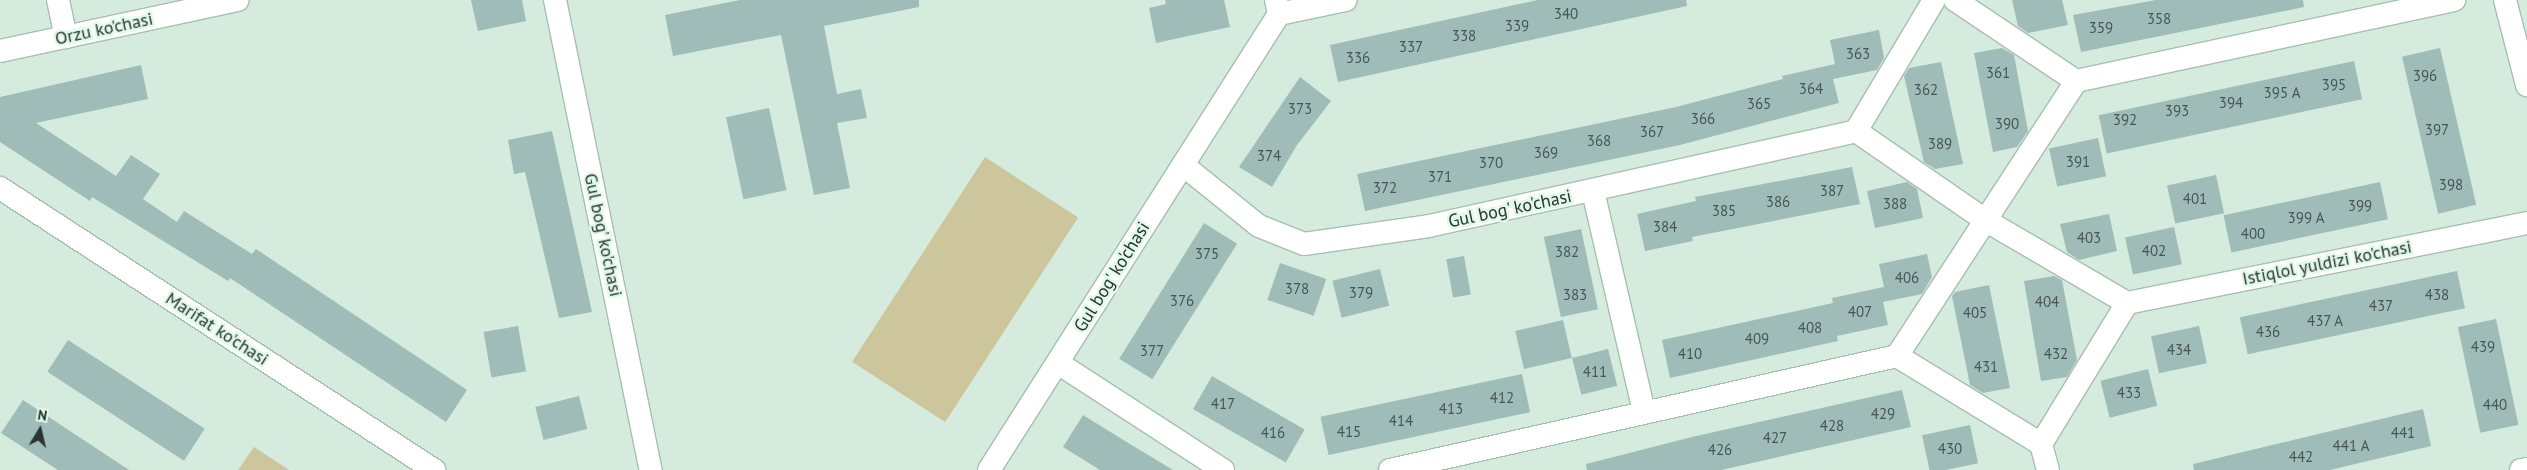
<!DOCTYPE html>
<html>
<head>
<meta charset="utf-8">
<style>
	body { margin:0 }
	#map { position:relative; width:2527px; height:470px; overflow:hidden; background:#d4ebdd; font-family:"PT Sans",sans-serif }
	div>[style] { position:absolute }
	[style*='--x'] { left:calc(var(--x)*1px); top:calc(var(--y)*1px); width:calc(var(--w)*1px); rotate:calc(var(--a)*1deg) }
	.green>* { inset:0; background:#cdc59b; transform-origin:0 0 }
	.building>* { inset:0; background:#a0bcb9; transform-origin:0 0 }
	.roads { filter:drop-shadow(1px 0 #a8beb1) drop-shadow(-1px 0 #a8beb1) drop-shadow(0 1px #a8beb1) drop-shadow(0 -1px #a8beb1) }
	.minor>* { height:22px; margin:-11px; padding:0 11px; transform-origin:11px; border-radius:11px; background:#fff }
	span { translate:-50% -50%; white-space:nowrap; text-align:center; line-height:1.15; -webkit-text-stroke:5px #e1f9ea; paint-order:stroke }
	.number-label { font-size:15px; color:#485651 }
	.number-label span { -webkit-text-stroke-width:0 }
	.street-label { font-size:18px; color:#2b342e }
	.north { position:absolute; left:15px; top:405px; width:50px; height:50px; -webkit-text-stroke:4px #e1f9ea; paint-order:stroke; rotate:9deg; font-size:14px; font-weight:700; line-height:20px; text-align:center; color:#2b342e }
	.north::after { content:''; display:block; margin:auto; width:18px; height:22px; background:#2b342e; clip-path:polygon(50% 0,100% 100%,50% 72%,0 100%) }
</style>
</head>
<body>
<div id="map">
	<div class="green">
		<i style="left:985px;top:157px;width:111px;height:244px;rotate:33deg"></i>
		<i style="clip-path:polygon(254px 447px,289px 470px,238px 470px)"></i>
	</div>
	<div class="building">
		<i style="clip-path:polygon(471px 0,522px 0,526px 21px,478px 31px)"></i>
		<i style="clip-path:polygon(740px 0,919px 0,919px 7px,824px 26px,837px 94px,861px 89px,867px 118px,837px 123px,850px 188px,814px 195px,781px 35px,673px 56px,665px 15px)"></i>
		<i style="clip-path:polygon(1165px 0,1224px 0,1230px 27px,1156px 43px,1149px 8px,1166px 4px)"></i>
		<i style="clip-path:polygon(1538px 0,1686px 0,1687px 6px,1338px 82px,1330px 45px)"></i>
		<i style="clip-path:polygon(2012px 0,2062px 0,2068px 25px,2028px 33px,2018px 26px)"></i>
		<i style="clip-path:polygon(2156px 0,2303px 0,2304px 7px,2081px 52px,2073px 15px)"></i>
		<i style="clip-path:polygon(1879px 30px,1884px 58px,1877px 70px,1833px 79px,1839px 103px,1680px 145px,1365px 211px,1357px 174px,1676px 107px,1783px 79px,1782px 76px,1835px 64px,1830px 40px)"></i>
		<i style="clip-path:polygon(2002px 48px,2014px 55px,2028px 131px,2017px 147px,1993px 152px,1974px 53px)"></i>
		<i style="left:2440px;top:48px;width:161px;height:39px;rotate:77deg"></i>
		<i style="left:2354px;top:61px;width:39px;height:261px;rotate:78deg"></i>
		<i style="clip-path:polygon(1941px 62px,1963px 164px,1935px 169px,1924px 162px,1904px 76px,1909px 68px)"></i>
		<i style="clip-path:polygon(141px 65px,148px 99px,36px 123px,116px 176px,131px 155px,160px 174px,143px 199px,177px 222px,184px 211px,252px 254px,256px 249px,467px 390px,446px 422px,230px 278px,228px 281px,92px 197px,90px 201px,0 142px,0 97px)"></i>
		<i style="clip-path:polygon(1300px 77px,1331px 101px,1297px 145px,1272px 187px,1239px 167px)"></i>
		<i style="left:769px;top:108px;width:84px;height:44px;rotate:78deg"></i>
		<i style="clip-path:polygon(552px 131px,592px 312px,559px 318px,525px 172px,514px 174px,508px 140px)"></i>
		<i style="left:2098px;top:138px;width:39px;height:50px;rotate:78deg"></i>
		<i style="clip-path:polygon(1852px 167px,1860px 204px,1692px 237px,1693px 241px,1645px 251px,1637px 214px,1696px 201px,1695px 197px)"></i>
		<i style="left:2216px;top:175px;width:39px;height:50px;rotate:78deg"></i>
		<i style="clip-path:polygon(1907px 182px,1917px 189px,1923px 218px,1875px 228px,1867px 191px)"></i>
		<i style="left:2380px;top:182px;width:38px;height:160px;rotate:78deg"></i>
		<i style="clip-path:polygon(2109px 214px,2117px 251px,2079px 260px,2067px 252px,2060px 224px)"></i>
		<i style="left:1204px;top:223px;width:39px;height:160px;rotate:32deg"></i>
		<i style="left:2174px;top:227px;width:38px;height:50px;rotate:78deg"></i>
		<i style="left:1581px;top:229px;width:82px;height:38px;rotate:78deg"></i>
		<i style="clip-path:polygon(1927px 254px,1932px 277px,1922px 294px,1883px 302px,1888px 325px,1837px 336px,1838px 341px,1670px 378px,1662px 340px,1833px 303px,1832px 298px,1884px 287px,1879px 264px)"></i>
		<i style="left:1464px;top:256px;width:39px;height:18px;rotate:80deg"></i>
		<i style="left:1280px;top:263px;width:49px;height:39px;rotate:19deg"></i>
		<i style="left:1380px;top:269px;width:38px;height:49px;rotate:76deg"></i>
		<i style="left:2457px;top:271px;width:38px;height:222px;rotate:78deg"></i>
		<i style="clip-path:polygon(2054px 276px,2062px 280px,2077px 360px,2067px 377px,2041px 381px,2024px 281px)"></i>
		<i style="clip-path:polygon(1989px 285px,2010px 388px,1983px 393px,1970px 385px,1952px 296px,1955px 292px)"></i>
		<i style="left:2496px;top:319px;width:108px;height:39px;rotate:78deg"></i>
		<i style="left:1563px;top:320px;width:39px;height:49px;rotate:77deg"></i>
		<i style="left:518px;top:326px;width:46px;height:35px;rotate:80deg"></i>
		<i style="left:2199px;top:326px;width:38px;height:49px;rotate:78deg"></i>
		<i style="left:68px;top:340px;width:163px;height:38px;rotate:33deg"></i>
		<i style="left:1608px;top:349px;width:38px;height:37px;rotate:76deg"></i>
		<i style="left:2148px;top:369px;width:38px;height:49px;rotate:76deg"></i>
		<i style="left:1522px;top:374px;width:39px;height:206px;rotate:78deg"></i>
		<i style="left:1212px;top:376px;width:107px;height:38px;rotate:30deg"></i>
		<i style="clip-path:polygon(1902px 390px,1911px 427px,1721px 470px,1587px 470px,1586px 464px,1692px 437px)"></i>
		<i style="left:579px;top:396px;width:34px;height:45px;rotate:76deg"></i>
		<i style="clip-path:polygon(23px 400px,129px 470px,58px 470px,1px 433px)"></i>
		<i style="clip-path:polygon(2423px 409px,2431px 446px,2330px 470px,2194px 470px,2193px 464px)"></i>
		<i style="clip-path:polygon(1083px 415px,1125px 441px,1173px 470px,1100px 470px,1063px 447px)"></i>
		<i style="left:1970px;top:425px;width:39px;height:49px;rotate:78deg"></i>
	</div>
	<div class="roads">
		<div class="minor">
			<i style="--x:58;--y:0;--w:38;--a:78"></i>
			<i style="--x:555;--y:0;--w:480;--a:78.5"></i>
			<i style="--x:1955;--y:0;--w:146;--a:33.8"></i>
			<i style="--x:2505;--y:0;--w:88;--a:75.5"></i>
			<i style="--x:1279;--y:14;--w:68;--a:-11.8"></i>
			<i style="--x:0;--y:51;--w:243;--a:-12.1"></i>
			<i style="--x:2076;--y:81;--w:387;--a:-12.1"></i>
			<i style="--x:1856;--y:131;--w:157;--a:34.6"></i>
			<i style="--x:1985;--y:220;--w:164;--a:30.3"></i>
			<i style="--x:1856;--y:131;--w:152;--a:-59.2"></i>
			<i style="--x:1183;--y:165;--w:97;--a:38.8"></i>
			<i style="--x:1259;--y:226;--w:48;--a:21.8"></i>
			<i style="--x:1304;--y:244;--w:126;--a:-8.2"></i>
			<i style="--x:1429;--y:226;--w:437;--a:-12.5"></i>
			<i style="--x:0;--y:188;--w:518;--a:33.01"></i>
			<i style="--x:1593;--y:191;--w:227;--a:77"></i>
			<i style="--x:2127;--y:303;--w:408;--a:-11.3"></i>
			<i style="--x:1897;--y:356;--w:328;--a:-56.9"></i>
			<i style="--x:1897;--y:356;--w:169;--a:31.4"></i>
			<i style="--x:2041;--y:444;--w:27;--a:75"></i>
			<i style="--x:1058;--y:363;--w:197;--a:33"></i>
			<i style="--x:2041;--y:444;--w:165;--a:-58.6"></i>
			<i style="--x:989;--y:470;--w:540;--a:-57.55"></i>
			<i style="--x:1279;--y:14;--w:14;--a:-102"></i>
			<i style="--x:1390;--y:470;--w:520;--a:-12.67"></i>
			<i style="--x:2521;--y:470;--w:6;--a:-9"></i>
		</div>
	</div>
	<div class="number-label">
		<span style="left:1566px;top:14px">340</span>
		<span style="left:2159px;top:19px">358</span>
		<span style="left:1517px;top:26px">339</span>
		<span style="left:2101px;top:28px">359</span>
		<span style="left:1464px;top:36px">338</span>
		<span style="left:1411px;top:47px">337</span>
		<span style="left:1858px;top:54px">363</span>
		<span style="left:1358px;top:58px">336</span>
		<span style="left:1998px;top:73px">361</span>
		<span style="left:2425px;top:76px">396</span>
		<span style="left:2334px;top:85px">395</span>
		<span style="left:1811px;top:89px">364</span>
		<span style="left:1926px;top:90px">362</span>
		<span style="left:2282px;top:93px">395 А</span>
		<span style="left:2231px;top:103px">394</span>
		<span style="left:1759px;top:104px">365</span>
		<span style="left:1300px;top:109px">373</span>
		<span style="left:2177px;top:111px">393</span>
		<span style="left:1703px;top:119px">366</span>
		<span style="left:2125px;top:120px">392</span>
		<span style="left:2007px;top:124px">390</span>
		<span style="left:2437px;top:130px">397</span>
		<span style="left:1652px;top:132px">367</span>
		<span style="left:1599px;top:141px">368</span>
		<span style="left:1940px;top:144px">389</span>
		<span style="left:1546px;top:153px">369</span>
		<span style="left:1269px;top:156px">374</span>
		<span style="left:2078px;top:162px">391</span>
		<span style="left:1491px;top:163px">370</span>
		<span style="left:1440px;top:177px">371</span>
		<span style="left:2451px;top:185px">398</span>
		<span style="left:1385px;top:188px">372</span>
		<span style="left:1832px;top:191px">387</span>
		<span style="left:2195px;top:199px">401</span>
		<span style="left:1778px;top:202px">386</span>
		<span style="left:1895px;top:204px">388</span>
		<span style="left:2360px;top:206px">399</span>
		<span style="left:1724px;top:211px">385</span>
		<span style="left:2306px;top:218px">399 А</span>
		<span style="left:1665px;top:227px">384</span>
		<span style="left:2253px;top:234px">400</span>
		<span style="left:2089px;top:238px">403</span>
		<span style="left:2154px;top:251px">402</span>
		<span style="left:1567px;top:252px">382</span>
		<span style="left:1207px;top:254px">375</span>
		<span style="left:1907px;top:278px">406</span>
		<span style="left:1297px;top:289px">378</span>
		<span style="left:1361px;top:293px">379</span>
		<span style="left:1575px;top:295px">383</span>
		<span style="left:2437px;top:295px">438</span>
		<span style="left:1182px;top:301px">376</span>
		<span style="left:2047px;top:302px">404</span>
		<span style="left:2381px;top:306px">437</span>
		<span style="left:1860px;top:312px">407</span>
		<span style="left:1975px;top:313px">405</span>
		<span style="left:2325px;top:321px">437 А</span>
		<span style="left:1810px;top:328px">408</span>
		<span style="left:2268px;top:332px">436</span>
		<span style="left:1757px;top:339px">409</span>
		<span style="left:2483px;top:347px">439</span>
		<span style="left:2179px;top:350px">434</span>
		<span style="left:1152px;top:351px">377</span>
		<span style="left:1690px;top:354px">410</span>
		<span style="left:2056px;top:354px">432</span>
		<span style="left:1986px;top:367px">431</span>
		<span style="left:1595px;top:372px">411</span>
		<span style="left:2129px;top:393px">433</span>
		<span style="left:1502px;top:398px">412</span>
		<span style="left:1223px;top:404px">417</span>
		<span style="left:2495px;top:405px">440</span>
		<span style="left:1451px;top:409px">413</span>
		<span style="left:1883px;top:414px">429</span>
		<span style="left:1401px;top:421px">414</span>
		<span style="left:1832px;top:426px">428</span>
		<span style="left:1349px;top:432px">415</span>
		<span style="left:1273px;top:433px">416</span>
		<span style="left:2403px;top:433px">441</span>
		<span style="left:1775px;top:438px">427</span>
		<span style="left:2351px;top:446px">441 А</span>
		<span style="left:1950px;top:449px">430</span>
		<span style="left:1720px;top:450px">426</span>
		<span style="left:2301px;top:457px">442</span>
	</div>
	<div class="street-label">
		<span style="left:104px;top:29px;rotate:-12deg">Orzu ko'chasi</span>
		<span style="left:1510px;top:209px;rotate:-12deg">Gul bog' ko'chasi</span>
		<span style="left:603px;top:235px;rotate:78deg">Gul bog' ko'chasi</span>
		<span style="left:2327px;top:263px;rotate:-11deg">Istiqlol yuldizi ko'chasi</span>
		<span style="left:1112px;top:277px;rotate:-58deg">Gul bog' ko'chasi</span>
		<span style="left:217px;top:329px;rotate:33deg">Marifat ko'chasi</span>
	</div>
	<div class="north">N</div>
</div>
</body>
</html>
